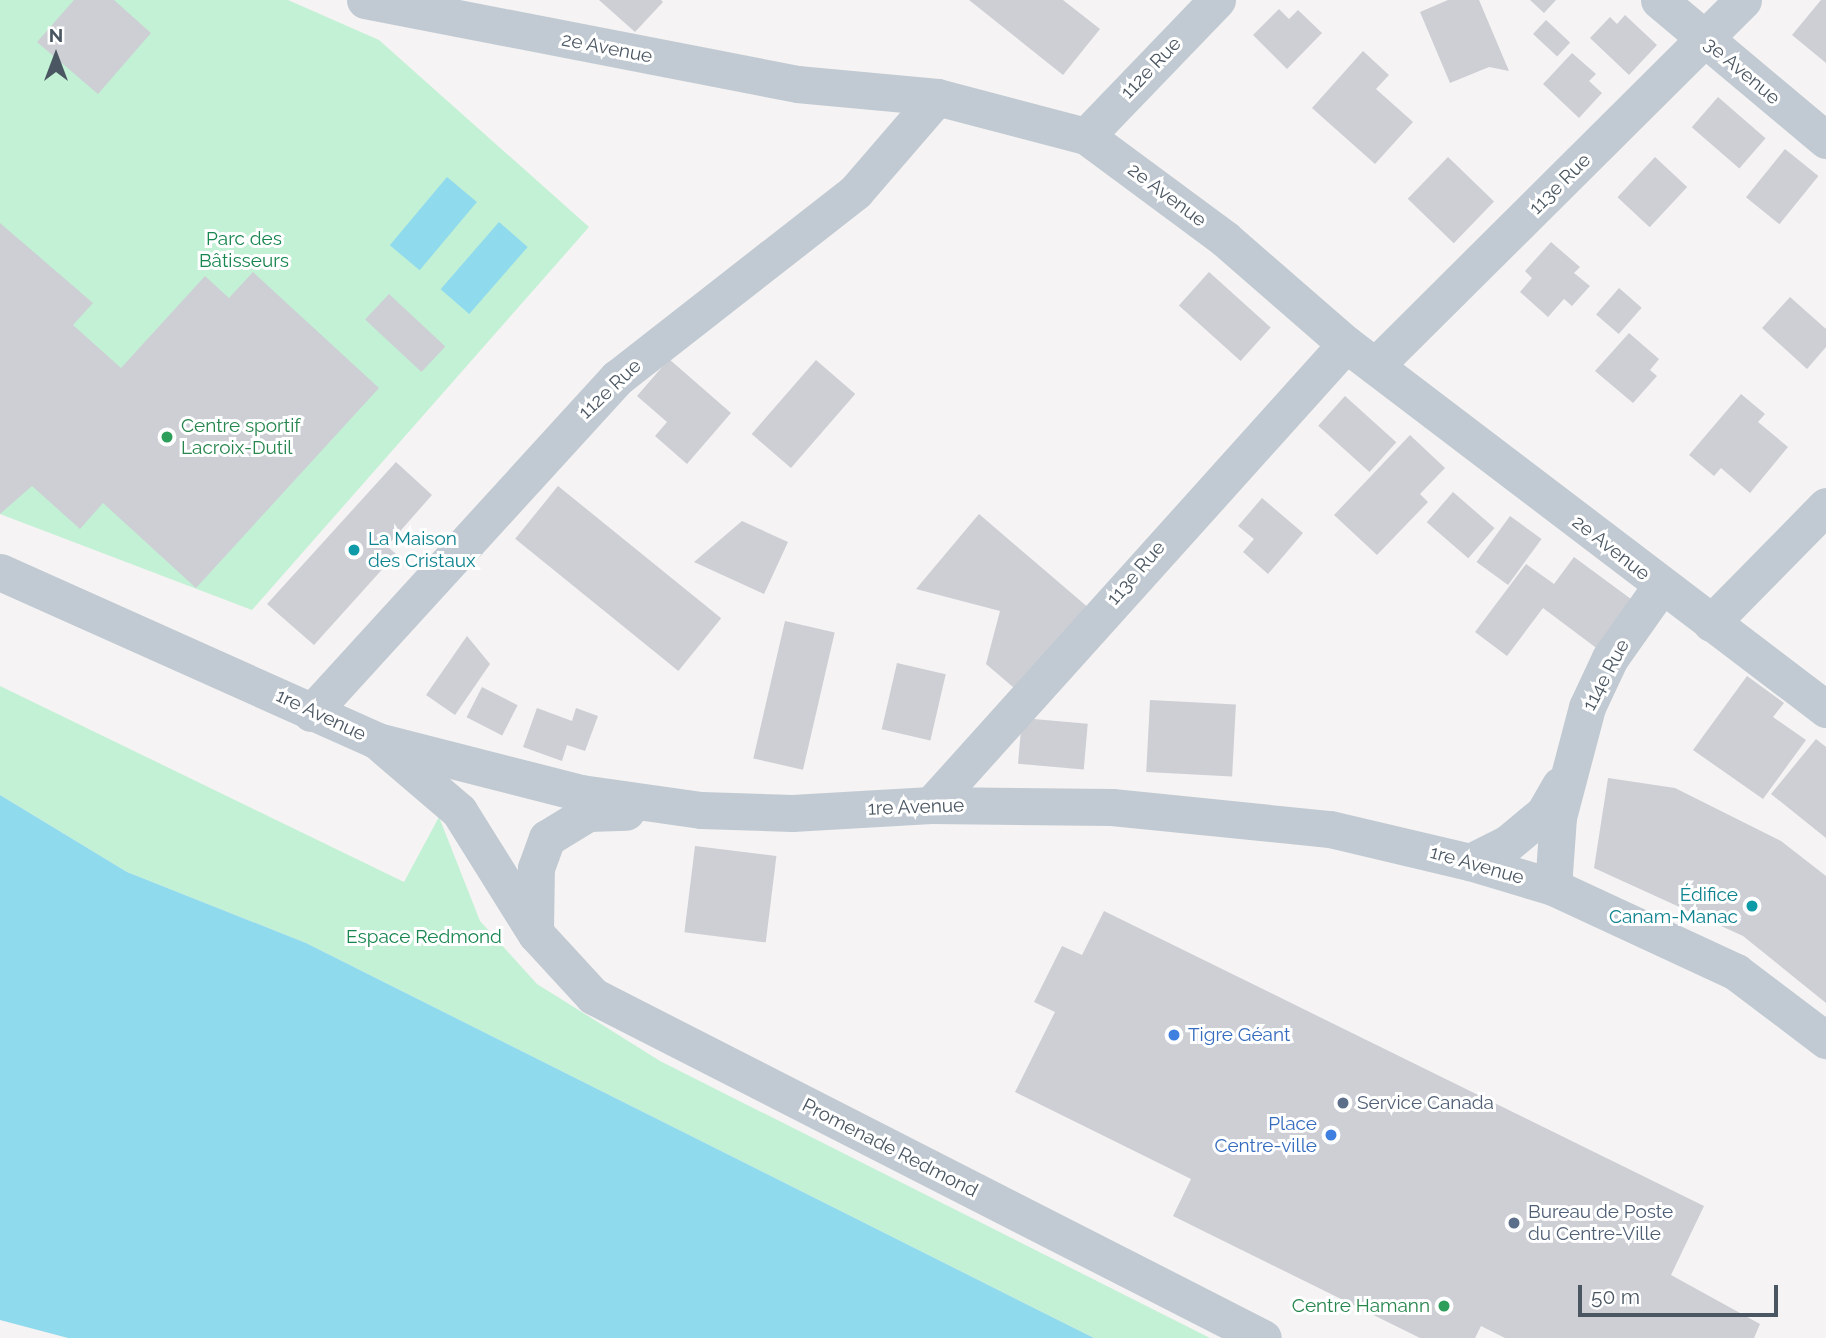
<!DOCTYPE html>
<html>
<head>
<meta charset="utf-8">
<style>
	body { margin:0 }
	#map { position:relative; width:1826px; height:1338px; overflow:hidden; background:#f5f3f3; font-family:Raleway,sans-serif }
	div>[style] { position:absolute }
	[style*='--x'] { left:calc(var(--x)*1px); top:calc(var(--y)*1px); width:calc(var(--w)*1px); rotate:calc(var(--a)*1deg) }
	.green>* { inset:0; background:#c3f1d5 }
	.water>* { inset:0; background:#90daee; transform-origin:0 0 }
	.building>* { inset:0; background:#cdcfd5; transform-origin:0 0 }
	.minor>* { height:37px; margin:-18.5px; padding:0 18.5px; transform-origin:18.5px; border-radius:18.5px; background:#c1cad2 }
	.dots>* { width:19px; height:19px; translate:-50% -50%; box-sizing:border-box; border:4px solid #fff; border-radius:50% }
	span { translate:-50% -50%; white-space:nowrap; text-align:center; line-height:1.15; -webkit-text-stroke:6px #fff; paint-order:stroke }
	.street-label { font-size:19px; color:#4a5661 }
	.park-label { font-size:19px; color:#17864f }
	.leisure-label { font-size:19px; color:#27864d }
	.left { translate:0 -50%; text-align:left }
	.right { translate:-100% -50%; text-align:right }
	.culture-label { font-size:19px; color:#0d838f }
	.shop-label { font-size:19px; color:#366cbe }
	.service-label { font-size:19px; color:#4e5e75 }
	.north { position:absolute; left:21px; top:21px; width:70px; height:70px; -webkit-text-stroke:5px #fff; paint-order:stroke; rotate:0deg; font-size:19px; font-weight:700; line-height:28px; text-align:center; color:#4a5661 }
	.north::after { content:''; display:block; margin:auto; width:24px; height:32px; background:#4a5661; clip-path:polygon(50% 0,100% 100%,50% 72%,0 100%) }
	.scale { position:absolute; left:1578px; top:1285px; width:200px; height:32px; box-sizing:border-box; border:4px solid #4a5661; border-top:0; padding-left:9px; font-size:21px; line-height:24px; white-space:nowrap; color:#4a5661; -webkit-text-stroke:5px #fff; paint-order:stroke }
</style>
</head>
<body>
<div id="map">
	<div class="green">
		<i style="clip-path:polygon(0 0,288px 0,379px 40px,589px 227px,252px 610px,0 514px)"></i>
		<i style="clip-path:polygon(0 686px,404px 882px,439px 817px,480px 921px,537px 984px,660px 1061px,1210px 1338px,1094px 1338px,306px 943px,127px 872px,0 795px)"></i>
	</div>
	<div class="water">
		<i style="left:447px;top:177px;width:39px;height:89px;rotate:40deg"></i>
		<i style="left:499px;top:222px;width:38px;height:89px;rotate:41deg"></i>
		<i style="clip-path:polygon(0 795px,127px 872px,306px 943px,1094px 1338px,68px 1338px,0 1320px)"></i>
	</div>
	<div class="building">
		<i style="clip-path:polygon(74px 0,114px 0,151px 33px,98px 94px,37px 42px)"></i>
		<i style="clip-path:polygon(599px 0,661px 0,663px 2px,635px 32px)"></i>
		<i style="clip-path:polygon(969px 0,1063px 0,1100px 29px,1063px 75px)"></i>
		<i style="clip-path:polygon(1448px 0,1479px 0,1509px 71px,1489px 67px,1450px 83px,1420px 12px)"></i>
		<i style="clip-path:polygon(1530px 0,1556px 0,1544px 13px)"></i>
		<i style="clip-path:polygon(1821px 0,1826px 0,1826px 63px,1792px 35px)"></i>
		<i style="clip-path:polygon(1279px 9px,1289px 19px,1298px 10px,1322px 33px,1287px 69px,1253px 35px)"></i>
		<i style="clip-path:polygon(1625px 15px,1657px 45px,1629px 75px,1590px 38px,1610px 17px,1617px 24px)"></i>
		<i style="left:1546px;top:20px;width:33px;height:19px;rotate:43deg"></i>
		<i style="clip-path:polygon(1363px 51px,1389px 75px,1376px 89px,1413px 122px,1375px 164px,1312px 108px)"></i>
		<i style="clip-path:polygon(1572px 53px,1596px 74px,1589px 81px,1602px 93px,1579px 118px,1543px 84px)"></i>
		<i style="left:1718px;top:97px;width:63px;height:40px;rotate:41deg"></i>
		<i style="left:1785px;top:149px;width:43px;height:62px;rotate:39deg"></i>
		<i style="left:1448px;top:157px;width:64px;height:58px;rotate:44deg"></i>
		<i style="left:1655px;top:157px;width:44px;height:55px;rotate:43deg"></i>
		<i style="clip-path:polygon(0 223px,93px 303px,73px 325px,121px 368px,205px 276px,229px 298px,253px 272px,379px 388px,196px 588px,103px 503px,80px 529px,32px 486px,0 514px)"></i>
		<i style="clip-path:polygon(1551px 242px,1580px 267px,1574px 273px,1590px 286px,1572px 306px,1564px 299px,1548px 317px,1520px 292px,1532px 278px,1525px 271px)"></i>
		<i style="left:1209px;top:272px;width:83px;height:45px;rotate:42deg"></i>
		<i style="left:1619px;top:288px;width:30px;height:35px;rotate:41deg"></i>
		<i style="left:389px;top:294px;width:77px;height:35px;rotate:43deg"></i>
		<i style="clip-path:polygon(1790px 297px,1826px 329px,1826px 347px,1807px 369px,1762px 328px)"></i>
		<i style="clip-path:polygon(1629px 333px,1659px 359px,1650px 370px,1657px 376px,1633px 403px,1595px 371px)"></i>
		<i style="clip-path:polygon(669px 359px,731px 413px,687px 464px,655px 436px,667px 422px,637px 396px)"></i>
		<i style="left:816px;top:360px;width:52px;height:98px;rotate:41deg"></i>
		<i style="clip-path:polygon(1741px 394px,1765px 414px,1758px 422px,1788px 447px,1750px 493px,1721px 468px,1714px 476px,1689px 455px)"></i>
		<i style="left:1345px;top:396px;width:69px;height:40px;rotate:42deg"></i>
		<i style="clip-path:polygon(1410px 435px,1445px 468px,1420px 494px,1428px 502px,1377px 555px,1334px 515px)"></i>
		<i style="clip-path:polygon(396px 462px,432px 495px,387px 546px,396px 554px,314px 645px,267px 604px)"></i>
		<i style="left:558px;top:486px;width:210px;height:68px;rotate:39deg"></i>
		<i style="left:1453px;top:492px;width:55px;height:40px;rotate:41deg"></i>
		<i style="clip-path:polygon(1262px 498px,1303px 533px,1268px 574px,1243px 552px,1254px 539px,1238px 526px)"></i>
		<i style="clip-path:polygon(979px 514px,1090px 609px,1019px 692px,986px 664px,1000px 611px,916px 589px)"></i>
		<i style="left:1510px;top:516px;width:39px;height:57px;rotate:36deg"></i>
		<i style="clip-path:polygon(742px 521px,788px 542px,764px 594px,694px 562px)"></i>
		<i style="clip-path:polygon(1574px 557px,1635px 602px,1599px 650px,1543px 608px,1507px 656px,1475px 632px,1526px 564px,1554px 584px)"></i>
		<i style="left:785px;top:621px;width:51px;height:141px;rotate:13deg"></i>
		<i style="clip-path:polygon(467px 636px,490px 664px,455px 715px,426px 695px)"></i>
		<i style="left:897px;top:663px;width:50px;height:68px;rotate:13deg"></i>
		<i style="clip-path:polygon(1747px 676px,1784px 703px,1773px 717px,1806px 740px,1763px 799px,1693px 750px)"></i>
		<i style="left:482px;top:687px;width:40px;height:34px;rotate:27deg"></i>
		<i style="left:1150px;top:700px;width:86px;height:72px;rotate:3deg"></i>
		<i style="clip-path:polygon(537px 708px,572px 721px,576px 708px,598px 716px,585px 751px,567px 745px,562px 761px,523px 747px)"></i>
		<i style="left:1022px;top:718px;width:66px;height:46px;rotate:5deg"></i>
		<i style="clip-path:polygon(1816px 739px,1826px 747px,1826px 838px,1771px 794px)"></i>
		<i style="clip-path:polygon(1608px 778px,1675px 788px,1781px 841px,1826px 876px,1826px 1003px,1743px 936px,1594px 868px)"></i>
		<i style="left:695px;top:846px;width:82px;height:87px;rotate:7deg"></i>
		<i style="clip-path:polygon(1104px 911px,1704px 1206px,1671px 1275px,1760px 1324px,1754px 1338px,1505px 1338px,1481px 1326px,1475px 1338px,1420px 1338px,1173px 1216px,1191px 1179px,1015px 1092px,1055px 1012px,1034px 1002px,1062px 946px,1082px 955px)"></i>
	</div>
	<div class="minor">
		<i style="--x:365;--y:0;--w:440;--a:11"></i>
		<i style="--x:797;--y:84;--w:141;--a:5.3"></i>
		<i style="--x:937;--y:97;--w:154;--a:14.7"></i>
		<i style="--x:1086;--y:136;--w:173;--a:36.5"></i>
		<i style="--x:1225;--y:239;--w:160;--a:41"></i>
		<i style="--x:1346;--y:344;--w:603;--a:37.25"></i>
		<i style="--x:1659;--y:0;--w:218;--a:40"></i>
		<i style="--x:1086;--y:136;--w:189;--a:-46.1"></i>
		<i style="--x:1375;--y:366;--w:519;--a:-44.84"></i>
		<i style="--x:0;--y:572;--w:413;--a:24.1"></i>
		<i style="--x:377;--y:741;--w:211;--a:14.3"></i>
		<i style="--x:581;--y:793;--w:121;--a:8.1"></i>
		<i style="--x:701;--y:810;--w:91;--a:1.9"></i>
		<i style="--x:792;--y:813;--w:139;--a:-3.3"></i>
		<i style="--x:931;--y:805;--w:181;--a:0.6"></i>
		<i style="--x:1112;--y:807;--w:219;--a:5.8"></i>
		<i style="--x:1330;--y:829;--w:144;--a:13.3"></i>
		<i style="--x:1470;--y:862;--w:87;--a:16.8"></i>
		<i style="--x:1553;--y:887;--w:202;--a:24.9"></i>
		<i style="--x:1736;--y:972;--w:113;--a:37.1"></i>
		<i style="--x:1711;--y:623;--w:164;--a:-45.5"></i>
		<i style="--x:311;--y:713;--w:454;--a:-47.6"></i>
		<i style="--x:617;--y:378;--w:303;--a:-38"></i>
		<i style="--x:856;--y:191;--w:124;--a:-49.2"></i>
		<i style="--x:383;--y:746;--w:100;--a:40.5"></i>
		<i style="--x:459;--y:811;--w:145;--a:58"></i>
		<i style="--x:536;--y:934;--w:84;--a:47.4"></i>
		<i style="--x:593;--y:996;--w:752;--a:27.04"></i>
		<i style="--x:931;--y:805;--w:620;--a:-48.01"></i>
		<i style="--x:1470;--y:862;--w:42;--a:-26.6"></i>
		<i style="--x:1508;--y:843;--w:47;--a:-39.8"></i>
		<i style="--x:1544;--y:813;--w:32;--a:-60"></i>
		<i style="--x:1553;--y:887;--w:70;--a:-85.9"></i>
		<i style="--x:1558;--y:817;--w:114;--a:-75.2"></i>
		<i style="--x:1587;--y:707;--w:54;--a:-64.9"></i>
		<i style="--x:1610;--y:658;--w:88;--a:-54.7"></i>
		<i style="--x:535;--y:929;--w:61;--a:-89.1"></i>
		<i style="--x:536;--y:868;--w:32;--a:-70"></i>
		<i style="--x:547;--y:838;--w:48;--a:-31.4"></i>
		<i style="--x:588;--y:813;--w:38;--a:-2"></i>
	</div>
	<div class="dots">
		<i style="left:167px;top:437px;background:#2e9e5b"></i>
		<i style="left:354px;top:550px;background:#0f9aa8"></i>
		<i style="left:1752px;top:906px;background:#0f9aa8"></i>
		<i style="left:1174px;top:1035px;background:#3f7fe0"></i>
		<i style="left:1343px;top:1103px;background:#5c6f8a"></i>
		<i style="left:1331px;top:1135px;background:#3f7fe0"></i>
		<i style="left:1514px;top:1223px;background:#5c6f8a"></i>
		<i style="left:1444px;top:1306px;background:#2e9e5b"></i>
	</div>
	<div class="street-label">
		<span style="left:607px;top:48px;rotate:11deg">2e Avenue</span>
		<span style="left:1151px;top:68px;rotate:-46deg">112e Rue</span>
		<span style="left:1742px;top:71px;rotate:40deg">3e Avenue</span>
		<span style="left:1560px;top:184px;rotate:-45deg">113e Rue</span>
		<span style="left:1167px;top:195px;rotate:37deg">2e Avenue</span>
		<span style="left:610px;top:389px;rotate:-43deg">112e Rue</span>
		<span style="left:1611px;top:548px;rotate:38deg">2e Avenue</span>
		<span style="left:1136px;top:573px;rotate:-49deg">113e Rue</span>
		<span style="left:1606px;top:675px;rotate:-62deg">114e Rue</span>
		<span style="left:321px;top:715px;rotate:25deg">1re Avenue</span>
		<span style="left:916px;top:807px;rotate:-2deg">1re Avenue</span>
		<span style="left:1477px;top:865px;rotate:16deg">1re Avenue</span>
		<span style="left:890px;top:1148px;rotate:27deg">Promenade Redmond</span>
	</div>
	<div class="park-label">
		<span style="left:244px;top:250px">Parc des<br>Bâtisseurs</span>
		<span style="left:424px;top:937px">Espace Redmond</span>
	</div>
	<div class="leisure-label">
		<span class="left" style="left:181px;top:437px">Centre sportif<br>Lacroix-Dutil</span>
		<span class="right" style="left:1430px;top:1306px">Centre Hamann</span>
	</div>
	<div class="culture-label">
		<span class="left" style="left:368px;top:550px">La Maison<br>des Cristaux</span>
		<span class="right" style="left:1738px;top:906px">Édifice<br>Canam-Manac</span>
	</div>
	<div class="shop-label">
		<span class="left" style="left:1188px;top:1035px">Tigre Géant</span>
		<span class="right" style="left:1317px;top:1135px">Place<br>Centre-ville</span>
	</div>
	<div class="service-label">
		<span class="left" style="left:1357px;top:1103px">Service Canada</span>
		<span class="left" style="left:1528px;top:1223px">Bureau de Poste<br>du Centre-Ville</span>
	</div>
	<div class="north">N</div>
	<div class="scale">50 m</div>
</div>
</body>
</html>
